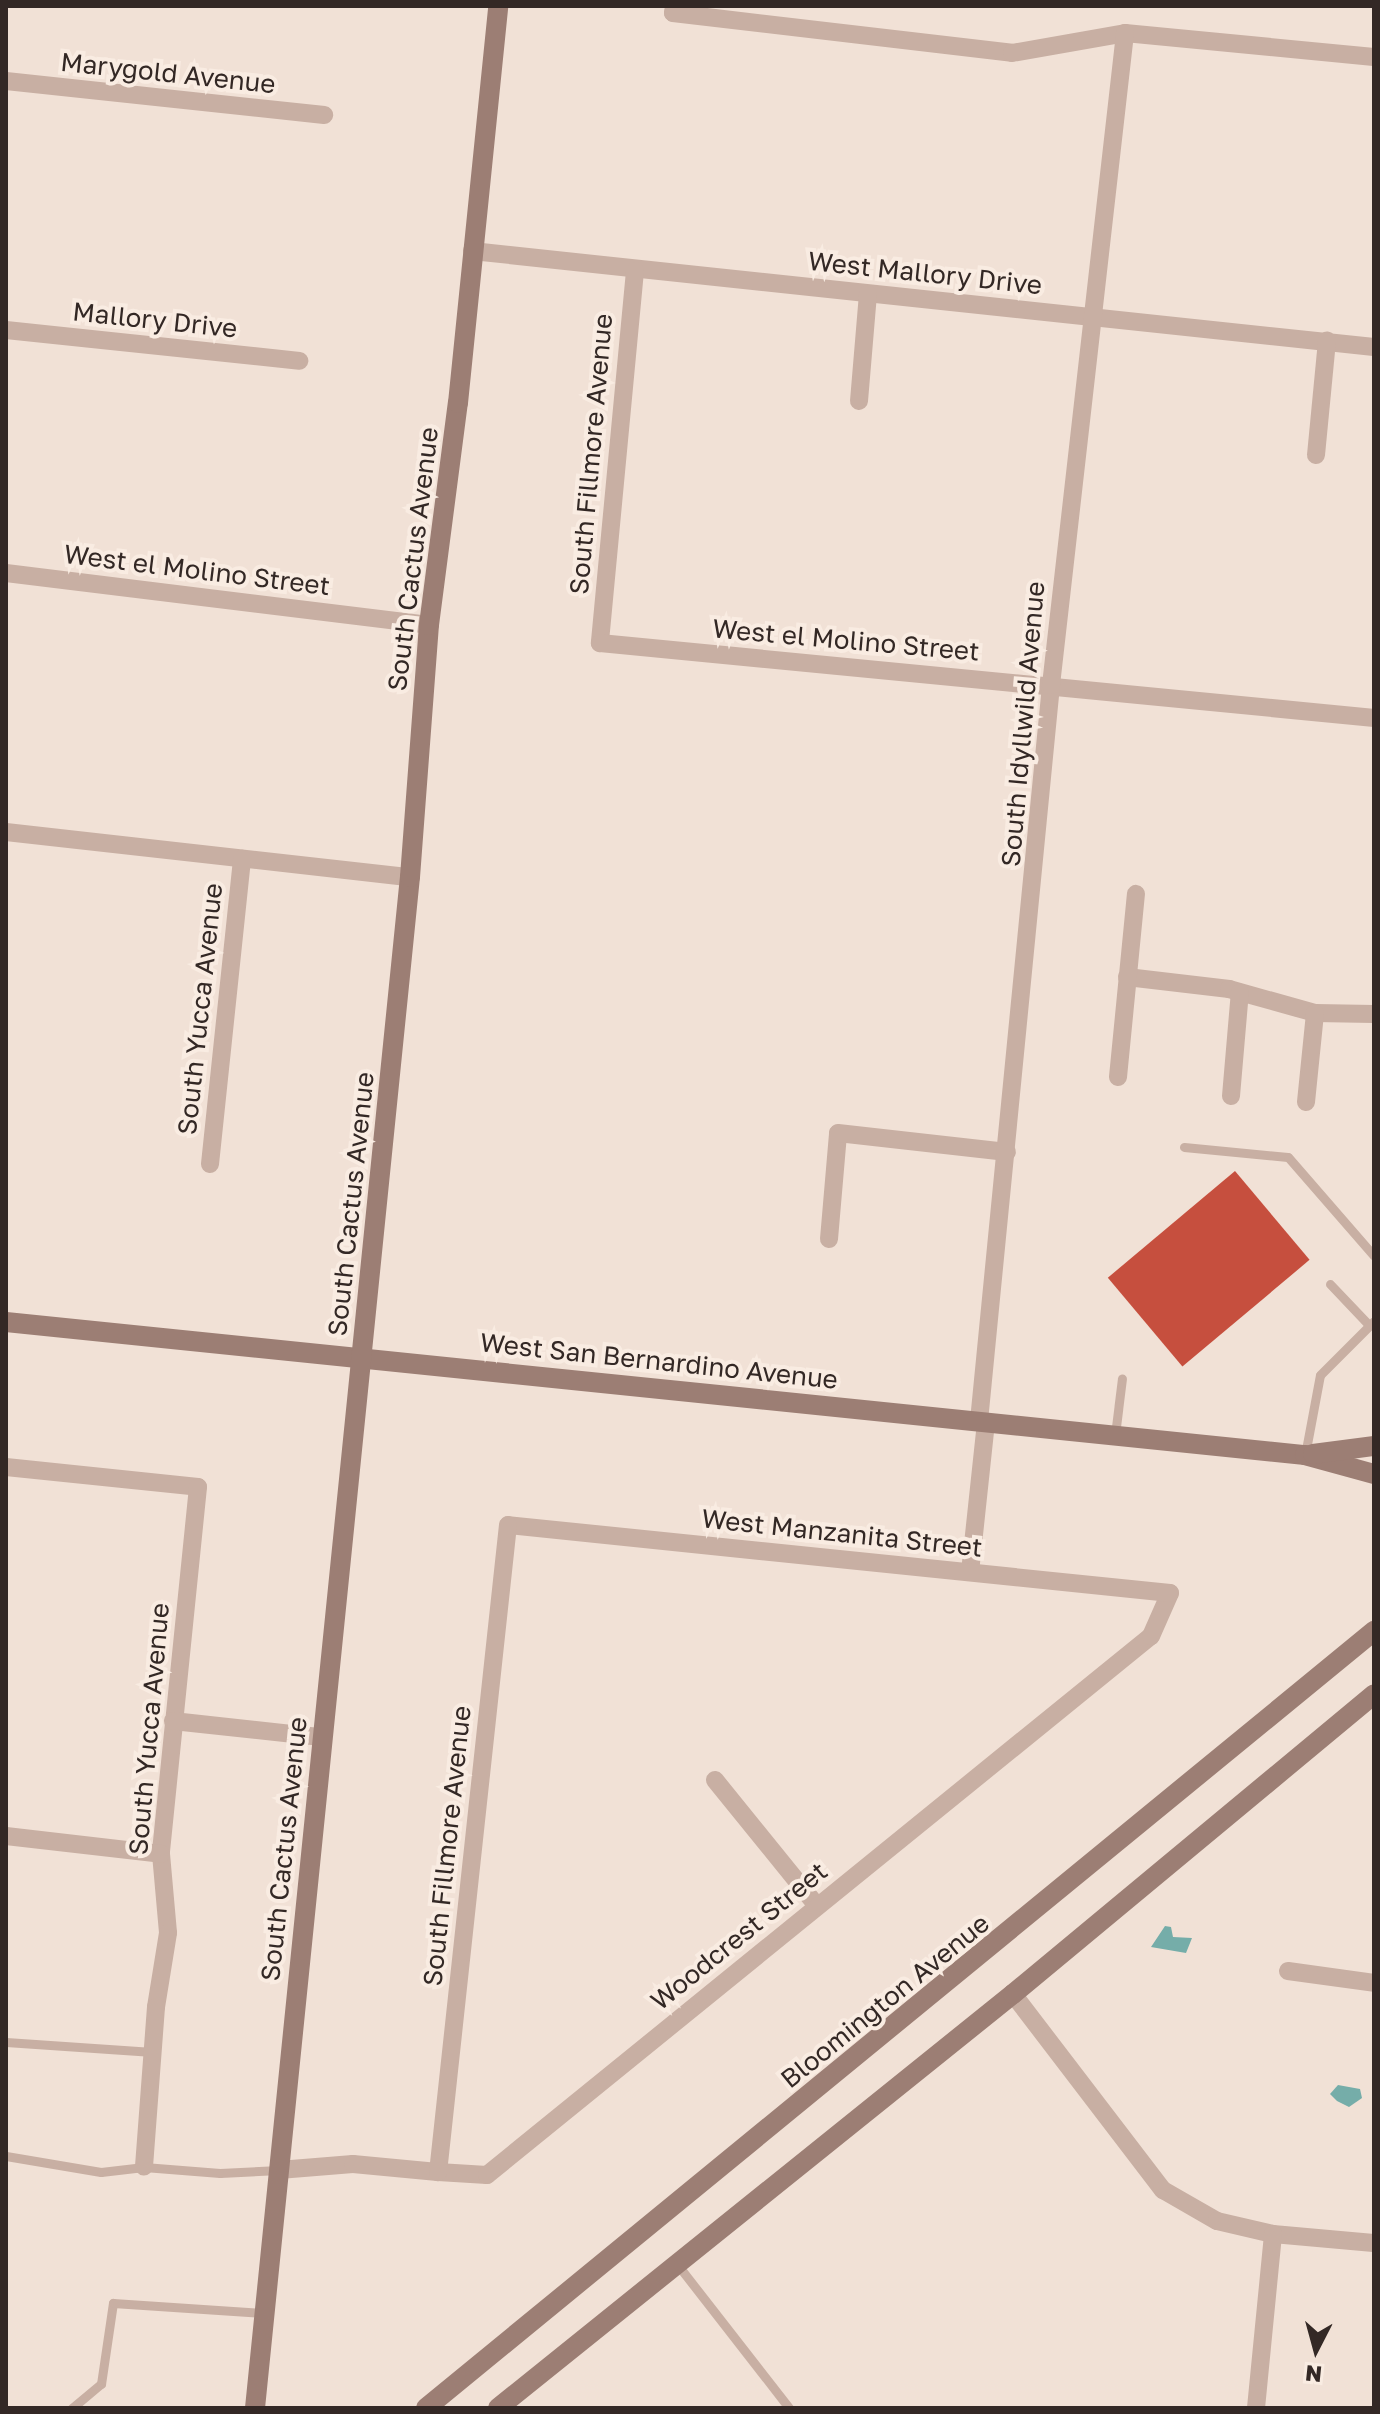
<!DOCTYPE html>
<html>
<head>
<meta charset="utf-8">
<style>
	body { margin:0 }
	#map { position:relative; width:1380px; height:2414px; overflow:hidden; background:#f1e1d6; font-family:"Golos Text",sans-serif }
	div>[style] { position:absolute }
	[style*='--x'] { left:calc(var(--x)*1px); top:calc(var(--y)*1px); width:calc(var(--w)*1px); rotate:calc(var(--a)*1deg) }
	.water>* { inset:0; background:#75ada9 }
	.building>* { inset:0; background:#c64f3e; transform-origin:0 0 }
	.lane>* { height:9px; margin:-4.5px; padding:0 4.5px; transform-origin:4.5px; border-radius:4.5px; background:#c8afa3 }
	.street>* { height:18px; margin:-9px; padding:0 9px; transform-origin:9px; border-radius:9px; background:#c8afa3 }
	.secondary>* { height:20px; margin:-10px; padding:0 10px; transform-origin:10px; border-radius:10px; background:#9c7e74 }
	span { translate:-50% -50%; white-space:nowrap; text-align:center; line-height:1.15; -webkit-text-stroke:8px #f9ece2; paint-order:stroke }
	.street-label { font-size:26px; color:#332825 }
	.frame { position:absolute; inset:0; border:8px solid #332825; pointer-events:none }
	.north { position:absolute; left:1276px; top:2310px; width:80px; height:80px; -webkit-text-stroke:6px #f9ece2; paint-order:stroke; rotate:186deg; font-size:22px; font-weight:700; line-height:32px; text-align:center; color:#332825 }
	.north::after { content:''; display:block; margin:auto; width:28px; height:36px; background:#332825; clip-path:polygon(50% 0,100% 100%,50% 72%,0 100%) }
</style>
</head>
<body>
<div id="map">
	<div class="water">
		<i style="clip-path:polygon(1165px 1926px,1171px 1927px,1173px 1937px,1192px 1938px,1186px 1953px,1151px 1947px)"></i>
		<i style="clip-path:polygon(1338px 2085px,1360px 2089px,1362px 2098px,1349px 2107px,1337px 2101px,1330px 2094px)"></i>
	</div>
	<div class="building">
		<i style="left:1235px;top:1171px;width:116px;height:166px;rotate:50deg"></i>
	</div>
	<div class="lane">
		<i style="--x:1184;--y:1147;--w:104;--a:5.5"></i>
		<i style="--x:1288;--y:1157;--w:131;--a:49"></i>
		<i style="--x:1330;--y:1284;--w:57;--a:46.4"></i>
		<i style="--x:1115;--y:1435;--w:57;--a:-83"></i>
		<i style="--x:1305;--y:1455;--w:81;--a:-79.4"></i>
		<i style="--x:1320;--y:1375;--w:76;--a:-45"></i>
		<i style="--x:6;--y:2042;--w:147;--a:3.9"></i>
		<i style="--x:6;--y:2156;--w:96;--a:9.6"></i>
		<i style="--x:101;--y:2172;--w:43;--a:-6.6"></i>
		<i style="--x:144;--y:2167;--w:76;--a:4.5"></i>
		<i style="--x:220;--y:2173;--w:59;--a:-2.9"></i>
		<i style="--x:677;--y:2264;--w:182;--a:52.1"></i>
		<i style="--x:72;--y:2408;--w:38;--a:-40"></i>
		<i style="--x:101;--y:2384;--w:82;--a:-81.6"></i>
		<i style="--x:113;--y:2303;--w:151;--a:3.8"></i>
	</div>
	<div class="street">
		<i style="--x:674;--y:6;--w:7;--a:98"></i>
		<i style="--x:673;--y:13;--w:341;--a:6.7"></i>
		<i style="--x:1012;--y:53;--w:115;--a:-10"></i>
		<i style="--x:1125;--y:33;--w:250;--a:5.5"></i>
		<i style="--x:6;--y:81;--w:320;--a:6.1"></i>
		<i style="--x:472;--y:251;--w:907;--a:6.08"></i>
		<i style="--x:635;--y:271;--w:374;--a:95.4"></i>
		<i style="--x:600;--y:643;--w:778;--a:5.53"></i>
		<i style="--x:6;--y:330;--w:295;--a:6"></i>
		<i style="--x:859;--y:401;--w:107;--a:-85.2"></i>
		<i style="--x:1316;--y:455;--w:115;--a:-84.5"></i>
		<i style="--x:6;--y:573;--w:426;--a:7"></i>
		<i style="--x:6;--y:832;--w:406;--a:6.4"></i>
		<i style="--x:1127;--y:977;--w:103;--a:6.7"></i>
		<i style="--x:1229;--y:989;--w:89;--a:15.6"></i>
		<i style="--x:1315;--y:1013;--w:59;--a:1"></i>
		<i style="--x:1118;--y:1077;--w:184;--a:-84.4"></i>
		<i style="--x:1231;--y:1096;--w:104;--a:-85.1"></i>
		<i style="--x:1306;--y:1102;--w:89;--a:-84.2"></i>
		<i style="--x:210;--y:1164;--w:307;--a:-84"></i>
		<i style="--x:829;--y:1239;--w:106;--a:-85.1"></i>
		<i style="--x:838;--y:1133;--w:170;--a:6.4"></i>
		<i style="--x:979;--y:1421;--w:740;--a:-84.41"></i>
		<i style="--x:1051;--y:685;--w:656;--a:-83.52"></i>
		<i style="--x:6;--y:1467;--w:193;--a:5.9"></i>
		<i style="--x:198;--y:1487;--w:369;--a:95.8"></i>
		<i style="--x:161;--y:1854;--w:79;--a:84.9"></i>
		<i style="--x:168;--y:1933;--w:75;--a:99.2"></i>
		<i style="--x:156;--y:2007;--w:160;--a:94.3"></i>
		<i style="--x:970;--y:1572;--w:151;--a:-83.9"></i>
		<i style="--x:173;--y:1721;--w:149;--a:6.2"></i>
		<i style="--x:715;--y:1780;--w:162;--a:51"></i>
		<i style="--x:6;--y:1836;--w:156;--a:6.6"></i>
		<i style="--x:1288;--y:1971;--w:87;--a:7.9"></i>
		<i style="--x:1013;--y:1994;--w:247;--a:52.6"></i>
		<i style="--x:1163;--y:2190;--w:62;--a:29.9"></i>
		<i style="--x:1217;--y:2221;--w:57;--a:13.1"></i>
		<i style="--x:1273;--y:2234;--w:101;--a:5.1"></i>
		<i style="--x:279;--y:2170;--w:74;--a:-4.6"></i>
		<i style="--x:353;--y:2164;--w:85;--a:5.4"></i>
		<i style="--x:438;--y:2172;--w:49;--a:3.5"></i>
		<i style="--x:487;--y:2175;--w:855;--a:-39.07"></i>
		<i style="--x:1151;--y:1636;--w:47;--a:-66.2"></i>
		<i style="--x:1170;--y:1593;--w:665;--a:-174.14"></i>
		<i style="--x:508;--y:1525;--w:651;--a:96.17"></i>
		<i style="--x:1256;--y:2408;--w:175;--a:-84.4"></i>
	</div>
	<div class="secondary">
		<i style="--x:6;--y:1322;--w:1306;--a:5.85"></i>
		<i style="--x:1305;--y:1455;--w:72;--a:15.4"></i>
		<i style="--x:1313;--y:1454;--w:62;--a:-7.5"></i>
		<i style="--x:255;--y:2408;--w:1539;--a:-84.22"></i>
		<i style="--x:410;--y:877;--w:253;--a:-85.7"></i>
		<i style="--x:429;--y:625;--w:224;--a:-82.6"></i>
		<i style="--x:458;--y:403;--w:399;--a:-84.2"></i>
		<i style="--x:426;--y:2408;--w:1226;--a:-39.34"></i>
		<i style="--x:498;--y:2408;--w:661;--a:-38.8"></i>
		<i style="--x:1013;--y:1994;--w:469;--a:-39.7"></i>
	</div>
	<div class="street-label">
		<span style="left:168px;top:73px;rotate:6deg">Marygold Avenue</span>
		<span style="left:925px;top:273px;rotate:6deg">West Mallory Drive</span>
		<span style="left:155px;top:320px;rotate:6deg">Mallory Drive</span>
		<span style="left:591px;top:454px;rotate:-85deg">South Fillmore Avenue</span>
		<span style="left:413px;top:559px;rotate:-83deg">South Cactus Avenue</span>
		<span style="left:197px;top:570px;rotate:7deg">West el Molino Street</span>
		<span style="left:846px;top:640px;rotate:5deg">West el Molino Street</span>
		<span style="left:1023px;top:724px;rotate:-85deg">South Idyllwild Avenue</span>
		<span style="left:200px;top:1009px;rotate:-84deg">South Yucca Avenue</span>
		<span style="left:351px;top:1204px;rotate:-84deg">South Cactus Avenue</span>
		<span style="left:659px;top:1361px;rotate:6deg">West San Bernardino Avenue</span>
		<span style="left:842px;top:1533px;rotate:6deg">West Manzanita Street</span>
		<span style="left:149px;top:1729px;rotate:-85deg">South Yucca Avenue</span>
		<span style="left:447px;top:1846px;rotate:-84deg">South Fillmore Avenue</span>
		<span style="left:284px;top:1849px;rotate:-84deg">South Cactus Avenue</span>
		<span style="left:739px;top:1936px;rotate:-39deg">Woodcrest Street</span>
		<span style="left:885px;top:2001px;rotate:-39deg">Bloomington Avenue</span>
	</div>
	<div class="frame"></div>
	<div class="north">N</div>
</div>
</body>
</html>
